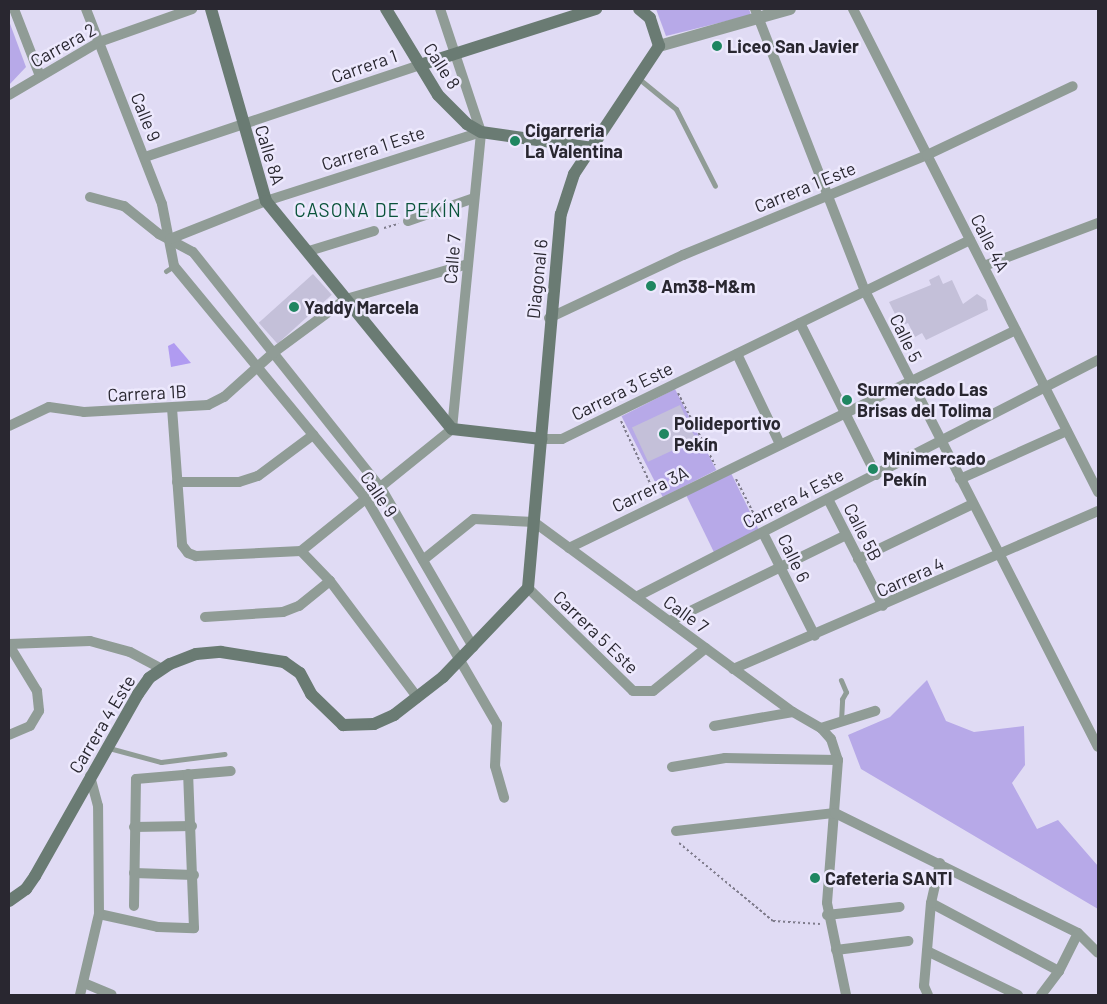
<!DOCTYPE html>
<html>
<head>
<meta charset="utf-8">
<style>
	body { margin:0 }
	#map { position:relative; width:1107px; height:1004px; overflow:hidden; background:#e0dbf4; font-family:Barlow,sans-serif }
	div>[style] { position:absolute }
	[style*='--x'] { left:calc(var(--x)*1px); top:calc(var(--y)*1px); width:calc(var(--w)*1px); rotate:calc(var(--a)*1deg) }
	.green>* { inset:0; background:#b7a9e8; transform-origin:0 0 }
	.water>* { inset:0; background:#b09bf1 }
	.building>* { inset:0; background:#c4c0d9; transform-origin:0 0 }
	.path>* { height:2px; margin-top:-1px; transform-origin:0; background:repeating-linear-gradient(90deg,#7e7b8b 0 2.5px,transparent 0 5px) }
	.service>* { height:5px; margin:-2.5px; padding:0 2.5px; transform-origin:2.5px; border-radius:2.5px; background:#909c96 }
	.minor>* { height:10px; margin:-5px; padding:0 5px; transform-origin:5px; border-radius:5px; background:#909c96 }
	.tertiary>* { height:12px; margin:-6px; padding:0 6px; transform-origin:6px; border-radius:6px; background:#909c96 }
	.secondary>* { height:12px; margin:-6px; padding:0 6px; transform-origin:6px; border-radius:6px; background:#6a7b73 }
	.dots>* { width:14px; height:14px; translate:-50% -50%; box-sizing:border-box; border:2px solid #ede9fd; border-radius:50% }
	span { translate:-50% -50%; white-space:nowrap; text-align:center; line-height:1.15; -webkit-text-stroke:5px #ede9fd; paint-order:stroke }
	.street-label { font-size:18px; color:#292730 }
	.poi-label { font-size:18px; color:#292730; font-weight:700 }
	.left { translate:0 -50%; text-align:left }
	.neighbourhood-label { font-size:19px; color:#0b543b; letter-spacing:1px }
	.frame { position:absolute; inset:0; border:10px solid #292730; pointer-events:none }
</style>
</head>
<body>
<div id="map">
	<div class="green">
		<i style="clip-path:polygon(656px 9px,749px 9px,751px 15px,666px 36px)"></i>
		<i style="clip-path:polygon(9px 21px,26px 67px,9px 85px)"></i>
		<i style="left:675px;top:389px;width:91px;height:60px;rotate:63deg"></i>
		<i style="left:731px;top:473px;width:64px;height:50px;rotate:64deg"></i>
		<i style="clip-path:polygon(927px 680px,946px 721px,974px 732px,1024px 726px,1025px 765px,1012px 783px,1037px 829px,1058px 820px,1098px 866px,1098px 909px,861px 769px,848px 735px,890px 717px)"></i>
	</div>
	<div class="water">
		<i style="clip-path:polygon(174px 343px,191px 363px,171px 367px,168px 346px)"></i>
	</div>
	<div class="building">
		<i style="left:313px;top:274px;width:28px;height:73px;rotate:48deg"></i>
		<i style="clip-path:polygon(939px 275px,943px 284px,952px 280px,963px 304px,977px 294px,986px 300px,988px 310px,926px 340px,922px 333px,915px 337px,908px 323px,901px 326px,889px 302px,931px 285px,929px 280px)"></i>
		<i style="left:680px;top:405px;width:38px;height:53px;rotate:65deg"></i>
	</div>
	<div class="path">
		<i style="--x:384;--y:228;--w:15;--a:-16"></i>
		<i style="--x:678;--y:393;--w:81;--a:62.8"></i>
		<i style="--x:621;--y:421;--w:81;--a:65"></i>
		<i style="--x:736;--y:479;--w:48;--a:62.9"></i>
		<i style="--x:679;--y:843;--w:122;--a:39.7"></i>
		<i style="--x:773;--y:921;--w:47;--a:3.7"></i>
	</div>
	<div class="service">
		<i style="--x:638;--y:78;--w:49;--a:39.2"></i>
		<i style="--x:676;--y:109;--w:86;--a:63.1"></i>
		<i style="--x:166;--y:271;--w:9;--a:-32"></i>
		<i style="--x:841;--y:721;--w:22;--a:-87"></i>
		<i style="--x:842;--y:699;--w:8;--a:-60"></i>
		<i style="--x:846;--y:692;--w:13;--a:-113"></i>
		<i style="--x:109;--y:748;--w:54;--a:15.1"></i>
		<i style="--x:161;--y:762;--w:64;--a:-7.1"></i>
	</div>
	<div class="minor">
		<i style="--x:14;--y:9;--w:72;--a:68.8"></i>
		<i style="--x:86;--y:9;--w:209;--a:68.7"></i>
		<i style="--x:162;--y:204;--w:63;--a:79"></i>
		<i style="--x:174;--y:266;--w:303;--a:50.5"></i>
		<i style="--x:367;--y:500;--w:259;--a:59.9"></i>
		<i style="--x:497;--y:724;--w:42;--a:92.7"></i>
		<i style="--x:495;--y:766;--w:33;--a:74"></i>
		<i style="--x:755;--y:9;--w:300;--a:68.7"></i>
		<i style="--x:864;--y:289;--w:514;--a:62.94"></i>
		<i style="--x:853;--y:9;--w:542;--a:63.1"></i>
		<i style="--x:9;--y:95;--w:104;--a:-30.5"></i>
		<i style="--x:99;--y:42;--w:99;--a:-19.5"></i>
		<i style="--x:145;--y:157;--w:290;--a:-18.5"></i>
		<i style="--x:90;--y:197;--w:35;--a:15"></i>
		<i style="--x:124;--y:206;--w:45;--a:38.7"></i>
		<i style="--x:159;--y:234;--w:38;--a:28"></i>
		<i style="--x:193;--y:252;--w:302;--a:51.5"></i>
		<i style="--x:381;--y:488;--w:184;--a:59.9"></i>
		<i style="--x:408;--y:221;--w:70;--a:-19.2"></i>
		<i style="--x:170;--y:239;--w:103;--a:-21.6"></i>
		<i style="--x:266;--y:201;--w:226;--a:-17.8"></i>
		<i style="--x:309;--y:251;--w:68;--a:-17.1"></i>
		<i style="--x:984;--y:266;--w:122;--a:-20.7"></i>
		<i style="--x:549;--y:318;--w:148;--a:-25.2"></i>
		<i style="--x:683;--y:255;--w:264;--a:-22.3"></i>
		<i style="--x:927;--y:155;--w:161;--a:-25.3"></i>
		<i style="--x:800;--y:323;--w:170;--a:63.4"></i>
		<i style="--x:737;--y:354;--w:100;--a:64.5"></i>
		<i style="--x:172;--y:408;--w:137;--a:85.8"></i>
		<i style="--x:182;--y:545;--w:10;--a:53"></i>
		<i style="--x:188;--y:553;--w:9;--a:21"></i>
		<i style="--x:196;--y:556;--w:105;--a:-2.7"></i>
		<i style="--x:301;--y:551;--w:42;--a:46"></i>
		<i style="--x:330;--y:581;--w:146;--a:53.1"></i>
		<i style="--x:9;--y:426;--w:44;--a:-25.4"></i>
		<i style="--x:49;--y:407;--w:35;--a:8"></i>
		<i style="--x:84;--y:412;--w:124;--a:-3.2"></i>
		<i style="--x:208;--y:405;--w:18;--a:-27"></i>
		<i style="--x:224;--y:397;--w:66;--a:-41.9"></i>
		<i style="--x:273;--y:353;--w:91;--a:-36.5"></i>
		<i style="--x:346;--y:299;--w:127;--a:-16"></i>
		<i style="--x:541;--y:439;--w:21;--a:0"></i>
		<i style="--x:562;--y:439;--w:454;--a:-26"></i>
		<i style="--x:960;--y:479;--w:117;--a:-24.2"></i>
		<i style="--x:177;--y:482;--w:62;--a:0"></i>
		<i style="--x:239;--y:482;--w:20;--a:-18"></i>
		<i style="--x:258;--y:476;--w:69;--a:-36.7"></i>
		<i style="--x:828;--y:499;--w:120;--a:62.8"></i>
		<i style="--x:763;--y:533;--w:115;--a:63.2"></i>
		<i style="--x:569;--y:548;--w:497;--a:-26"></i>
		<i style="--x:301;--y:551;--w:194;--a:-38.9"></i>
		<i style="--x:452;--y:429;--w:298;--a:-84.4"></i>
		<i style="--x:481;--y:132;--w:130;--a:-108.4"></i>
		<i style="--x:858;--y:559;--w:127;--a:-25.6"></i>
		<i style="--x:423;--y:560;--w:65;--a:-38.8"></i>
		<i style="--x:474;--y:519;--w:60;--a:2.9"></i>
		<i style="--x:534;--y:522;--w:321;--a:36.3"></i>
		<i style="--x:793;--y:712;--w:32;--a:30"></i>
		<i style="--x:821;--y:728;--w:15;--a:48"></i>
		<i style="--x:831;--y:739;--w:22;--a:72"></i>
		<i style="--x:838;--y:760;--w:143;--a:94.4"></i>
		<i style="--x:827;--y:903;--w:94;--a:78.3"></i>
		<i style="--x:528;--y:588;--w:147;--a:44.4"></i>
		<i style="--x:633;--y:691;--w:20;--a:0"></i>
		<i style="--x:653;--y:691;--w:68;--a:-39.1"></i>
		<i style="--x:636;--y:597;--w:519;--a:-27.16"></i>
		<i style="--x:205;--y:617;--w:78;--a:-3.7"></i>
		<i style="--x:283;--y:612;--w:17;--a:-21"></i>
		<i style="--x:299;--y:606;--w:40;--a:-39"></i>
		<i style="--x:670;--y:621;--w:196;--a:-26"></i>
		<i style="--x:9;--y:644;--w:81;--a:-2.1"></i>
		<i style="--x:90;--y:641;--w:41;--a:15.4"></i>
		<i style="--x:130;--y:652;--w:36;--a:28"></i>
		<i style="--x:9;--y:645;--w:54;--a:58.7"></i>
		<i style="--x:37;--y:691;--w:20;--a:84"></i>
		<i style="--x:39;--y:711;--w:17;--a:121"></i>
		<i style="--x:30;--y:726;--w:23;--a:157"></i>
		<i style="--x:733;--y:669;--w:398;--a:-23.4"></i>
		<i style="--x:714;--y:726;--w:80;--a:-10"></i>
		<i style="--x:821;--y:728;--w:57;--a:-17.5"></i>
		<i style="--x:672;--y:767;--w:54;--a:-9.6"></i>
		<i style="--x:725;--y:758;--w:113;--a:1"></i>
		<i style="--x:134;--y:827;--w:58;--a:-1"></i>
		<i style="--x:676;--y:831;--w:160;--a:-6.5"></i>
		<i style="--x:835;--y:813;--w:271;--a:26.3"></i>
		<i style="--x:1078;--y:933;--w:28;--a:45"></i>
		<i style="--x:134;--y:873;--w:60;--a:1.9"></i>
		<i style="--x:931;--y:903;--w:145;--a:28"></i>
		<i style="--x:134;--y:906;--w:127;--a:-89.1"></i>
		<i style="--x:136;--y:779;--w:95;--a:-4.8"></i>
		<i style="--x:99;--y:914;--w:60;--a:12.4"></i>
		<i style="--x:158;--y:927;--w:36;--a:2"></i>
		<i style="--x:194;--y:928;--w:154;--a:-92.2"></i>
		<i style="--x:827;--y:915;--w:73;--a:-6.3"></i>
		<i style="--x:836;--y:950;--w:73;--a:-7.1"></i>
		<i style="--x:927;--y:951;--w:101;--a:25.8"></i>
		<i style="--x:84;--y:983;--w:30;--a:23"></i>
		<i style="--x:80;--y:995;--w:83;--a:-76.8"></i>
		<i style="--x:99;--y:914;--w:108;--a:-90.5"></i>
		<i style="--x:98;--y:806;--w:31;--a:-105"></i>
		<i style="--x:928;--y:995;--w:10;--a:-114"></i>
		<i style="--x:924;--y:986;--w:83;--a:-85.2"></i>
		<i style="--x:931;--y:903;--w:41;--a:-77.3"></i>
		<i style="--x:1041;--y:995;--w:30;--a:-53"></i>
		<i style="--x:1059;--y:971;--w:42;--a:-63.4"></i>
	</div>
	<div class="tertiary">
		<i style="--x:659;--y:46;--w:136;--a:-15.8"></i>
	</div>
	<div class="secondary">
		<i style="--x:211;--y:9;--w:200;--a:74"></i>
		<i style="--x:266;--y:201;--w:294;--a:50.8"></i>
		<i style="--x:452;--y:429;--w:90;--a:6.4"></i>
		<i style="--x:386;--y:9;--w:100;--a:58.8"></i>
		<i style="--x:438;--y:95;--w:41;--a:45"></i>
		<i style="--x:467;--y:124;--w:16;--a:30"></i>
		<i style="--x:481;--y:132;--w:113;--a:8.1"></i>
		<i style="--x:420;--y:65;--w:185;--a:-17.7"></i>
		<i style="--x:9;--y:901;--w:21;--a:-35"></i>
		<i style="--x:26;--y:889;--w:16;--a:-55"></i>
		<i style="--x:35;--y:876;--w:209;--a:-60.5"></i>
		<i style="--x:138;--y:694;--w:19;--a:-55"></i>
		<i style="--x:149;--y:678;--w:25;--a:-34"></i>
		<i style="--x:170;--y:664;--w:28;--a:-21"></i>
		<i style="--x:196;--y:654;--w:25;--a:-5"></i>
		<i style="--x:221;--y:652;--w:64;--a:9"></i>
		<i style="--x:284;--y:662;--w:19;--a:35"></i>
		<i style="--x:300;--y:673;--w:24;--a:62"></i>
		<i style="--x:311;--y:694;--w:45;--a:44.1"></i>
		<i style="--x:343;--y:725;--w:31;--a:-2"></i>
		<i style="--x:374;--y:724;--w:22;--a:-24"></i>
		<i style="--x:394;--y:715;--w:62;--a:-37.8"></i>
		<i style="--x:443;--y:677;--w:123;--a:-46.3"></i>
		<i style="--x:528;--y:588;--w:375;--a:-85"></i>
		<i style="--x:561;--y:214;--w:42;--a:-72"></i>
		<i style="--x:574;--y:174;--w:154;--a:-56.4"></i>
		<i style="--x:659;--y:46;--w:29;--a:-108"></i>
		<i style="--x:650;--y:18;--w:14;--a:-141"></i>
	</div>
	<div class="dots">
		<i style="left:717px;top:46px;background:#1f8661"></i>
		<i style="left:515px;top:141px;background:#1f8661"></i>
		<i style="left:651px;top:286px;background:#1f8661"></i>
		<i style="left:294px;top:307px;background:#1f8661"></i>
		<i style="left:847px;top:400px;background:#1f8661"></i>
		<i style="left:664px;top:434px;background:#1f8661"></i>
		<i style="left:873px;top:469px;background:#1f8661"></i>
		<i style="left:815px;top:878px;background:#1f8661"></i>
	</div>
	<div class="street-label">
		<span style="left:63px;top:45px;rotate:-29deg">Carrera 2</span>
		<span style="left:364px;top:66px;rotate:-19deg">Carrera 1</span>
		<span style="left:442px;top:66px;rotate:57deg">Calle 8</span>
		<span style="left:146px;top:117px;rotate:68deg">Calle 9</span>
		<span style="left:373px;top:148px;rotate:-18deg">Carrera 1 Este</span>
		<span style="left:270px;top:155px;rotate:73deg">Calle 8A</span>
		<span style="left:805px;top:187px;rotate:-22deg">Carrera 1 Este</span>
		<span style="left:990px;top:243px;rotate:63deg">Calle 4A</span>
		<span style="left:452px;top:259px;rotate:-85deg">Calle 7</span>
		<span style="left:537px;top:279px;rotate:-84deg">Diagonal 6</span>
		<span style="left:906px;top:338px;rotate:64deg">Calle 5</span>
		<span style="left:622px;top:391px;rotate:-26deg">Carrera 3 Este</span>
		<span style="left:147px;top:393px;rotate:-3deg">Carrera 1B</span>
		<span style="left:650px;top:489px;rotate:-26deg">Carrera 3A</span>
		<span style="left:379px;top:494px;rotate:56deg">Calle 9</span>
		<span style="left:793px;top:498px;rotate:-27deg">Carrera 4 Este</span>
		<span style="left:863px;top:532px;rotate:63deg">Calle 5B</span>
		<span style="left:794px;top:558px;rotate:64deg">Calle 6</span>
		<span style="left:910px;top:577px;rotate:-24deg">Carrera 4</span>
		<span style="left:686px;top:614px;rotate:36deg">Calle 7</span>
		<span style="left:596px;top:632px;rotate:44deg">Carrera 5 Este</span>
		<span style="left:102px;top:724px;rotate:-59deg">Carrera 4 Este</span>
	</div>
	<div class="poi-label">
		<span class="left" style="left:727px;top:46px">Liceo San Javier</span>
		<span class="left" style="left:525px;top:141px">Cigarreria<br>La Valentina</span>
		<span class="left" style="left:661px;top:286px">Am38-M&amp;m</span>
		<span class="left" style="left:304px;top:307px">Yaddy Marcela</span>
		<span class="left" style="left:857px;top:400px">Surmercado Las<br>Brisas del Tolima</span>
		<span class="left" style="left:674px;top:434px">Polideportivo<br>Pekín</span>
		<span class="left" style="left:883px;top:469px">Minimercado<br>Pekín</span>
		<span class="left" style="left:825px;top:878px">Cafeteria SANTI</span>
	</div>
	<div class="neighbourhood-label">
		<span style="left:378px;top:210px">CASONA DE PEKÍN</span>
	</div>
	<div class="frame"></div>
</div>
</body>
</html>
